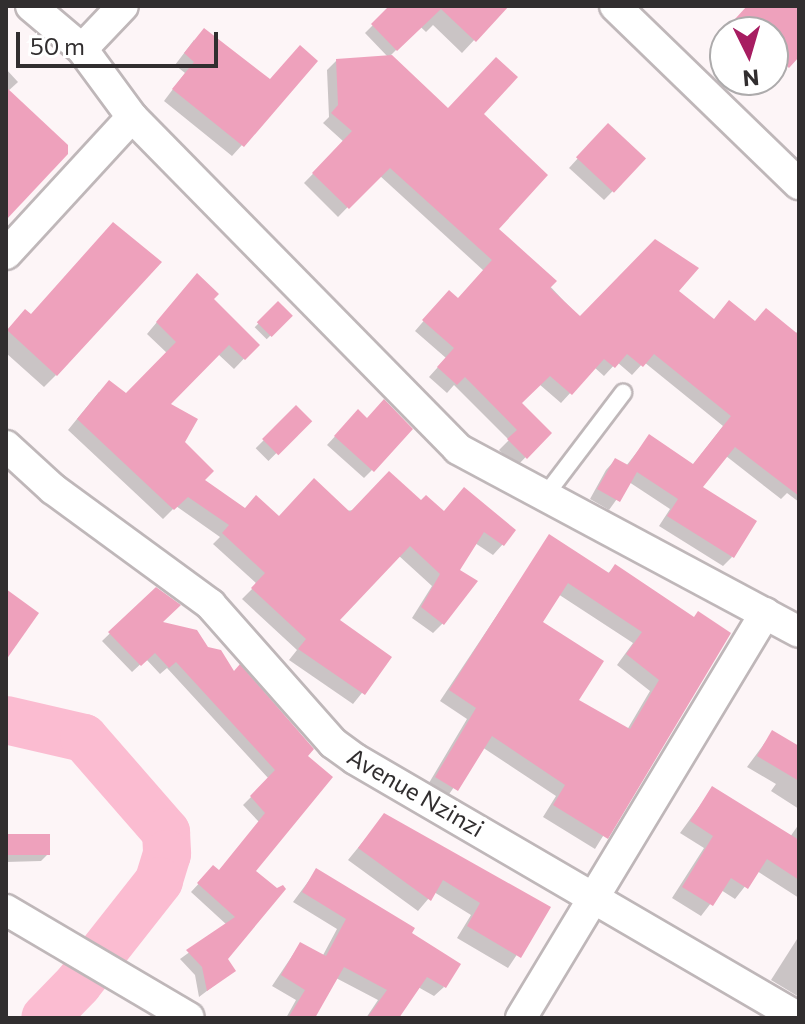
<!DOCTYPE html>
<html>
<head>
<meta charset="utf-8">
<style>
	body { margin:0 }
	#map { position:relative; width:805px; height:1024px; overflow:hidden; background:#fdf5f7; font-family:Commissioner,sans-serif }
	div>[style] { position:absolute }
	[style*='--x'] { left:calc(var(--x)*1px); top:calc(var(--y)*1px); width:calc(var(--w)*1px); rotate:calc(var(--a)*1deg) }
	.shadow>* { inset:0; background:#0003; transform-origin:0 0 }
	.river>* { height:48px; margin:-24px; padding:0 24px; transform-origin:24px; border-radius:24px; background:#fbbcd1 }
	.building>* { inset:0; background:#eea1bc; transform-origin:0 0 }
	.roads { filter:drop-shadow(2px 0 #bfb7b9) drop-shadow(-2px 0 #bfb7b9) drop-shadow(0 2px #bfb7b9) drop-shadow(0 -2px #bfb7b9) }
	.lane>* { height:16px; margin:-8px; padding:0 8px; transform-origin:8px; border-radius:8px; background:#fff }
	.street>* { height:30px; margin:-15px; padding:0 15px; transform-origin:15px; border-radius:15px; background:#fff }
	span { translate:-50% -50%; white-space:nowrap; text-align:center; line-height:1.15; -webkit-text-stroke:8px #fff; paint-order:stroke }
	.street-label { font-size:24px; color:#312e2f }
	.frame { position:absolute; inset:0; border:8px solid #312e2f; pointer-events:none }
	.north { position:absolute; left:709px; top:16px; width:80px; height:80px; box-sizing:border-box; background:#fff; border:2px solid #adabac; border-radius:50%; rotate:175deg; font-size:22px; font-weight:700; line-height:32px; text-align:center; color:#312e2f }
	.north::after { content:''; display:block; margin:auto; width:28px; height:36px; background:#a71d61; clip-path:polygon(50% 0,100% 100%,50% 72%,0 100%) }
	.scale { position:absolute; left:16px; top:32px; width:202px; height:36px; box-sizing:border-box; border:4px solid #312e2f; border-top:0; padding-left:10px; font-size:24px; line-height:28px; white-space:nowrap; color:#312e2f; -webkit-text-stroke:6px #fff; paint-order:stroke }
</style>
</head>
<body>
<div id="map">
	<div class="shadow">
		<i style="clip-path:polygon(419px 6px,506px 6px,462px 53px,433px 25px,426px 32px,409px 16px)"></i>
		<i style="clip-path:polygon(749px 6px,793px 6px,799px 11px,799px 54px,775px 79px,773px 32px,725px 32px)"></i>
		<i style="clip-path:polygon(390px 8px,414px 32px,390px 56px,448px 111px,481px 114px,496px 229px,580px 318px,677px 291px,713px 320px,754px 323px,795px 334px,799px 330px,799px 502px,787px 493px,781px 499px,726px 456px,700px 488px,732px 557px,723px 566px,659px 526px,670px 509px,629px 482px,609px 510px,590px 499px,606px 470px,615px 460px,626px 466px,649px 437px,692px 466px,723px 426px,644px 362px,632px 375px,617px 362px,604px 376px,594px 367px,561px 403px,539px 384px,519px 404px,549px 433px,516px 467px,499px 450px,509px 440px,454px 385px,447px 393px,429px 377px,446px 358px,415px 331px,440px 302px,457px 300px,484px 271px,379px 175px,338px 217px,304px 183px,344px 142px,323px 123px,329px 117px,327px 70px,337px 60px,388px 57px,365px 33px)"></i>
		<i style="clip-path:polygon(194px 40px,242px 145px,232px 156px,164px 101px,185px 73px,175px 65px)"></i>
		<i style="clip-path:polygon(6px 69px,18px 82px,6px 93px)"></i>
		<i style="clip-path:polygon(600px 134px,644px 159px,604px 200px,569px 168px)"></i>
		<i style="clip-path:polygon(187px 286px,211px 299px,257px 345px,234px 369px,218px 354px,167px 405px,202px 480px,244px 510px,278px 518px,421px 503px,443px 513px,454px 500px,503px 544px,493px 555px,475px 543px,458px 571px,443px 623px,433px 633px,412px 618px,432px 586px,398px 555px,337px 620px,390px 658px,353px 704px,289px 660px,297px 650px,242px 599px,257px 584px,213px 544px,220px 537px,176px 506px,163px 519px,68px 430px,99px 392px,126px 396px,168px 354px,147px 334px)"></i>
		<i style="left:278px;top:304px;width:17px;height:33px;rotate:45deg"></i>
		<i style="clip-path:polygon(26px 312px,56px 375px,44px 387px,6px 353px,6px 332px)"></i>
		<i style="left:296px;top:408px;width:18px;height:57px;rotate:45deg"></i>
		<i style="clip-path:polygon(350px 420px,367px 420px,372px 470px,364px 478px,327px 445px)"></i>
		<i style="clip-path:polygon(evenodd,549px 537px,607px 574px,615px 567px,693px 618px,728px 634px,595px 849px,543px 817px,556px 796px,482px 747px,445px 800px,426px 788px,467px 719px,440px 701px,549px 537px,558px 594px,633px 643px,617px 665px,650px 691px,627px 730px,577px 700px,540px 623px,558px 594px)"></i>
		<i style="clip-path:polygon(156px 589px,159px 623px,206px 649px,305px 756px,253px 871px,225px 959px,233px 971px,199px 997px,195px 975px,180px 959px,227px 925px,191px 892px,213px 868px,218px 872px,259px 822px,243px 805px,269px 779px,167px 668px,160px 674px,146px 659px,132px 672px,102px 641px)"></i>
		<i style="clip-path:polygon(772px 733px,799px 749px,799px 809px,771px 791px,776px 784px,747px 767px)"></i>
		<i style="clip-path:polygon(712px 789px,790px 837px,799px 824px,799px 898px,757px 871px,735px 899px,721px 890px,701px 916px,672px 898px,704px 848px,680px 833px)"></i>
		<i style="clip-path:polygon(384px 816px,548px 908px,508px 968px,457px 938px,471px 915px,434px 892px,418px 911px,348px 860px)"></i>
		<i style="clip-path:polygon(6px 844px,48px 854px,41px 861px,6px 862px)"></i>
		<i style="clip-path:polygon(316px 871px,409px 934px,444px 987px,434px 996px,418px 987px,396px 1018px,366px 1018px,378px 1000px,336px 978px,312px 1018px,286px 1018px,296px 1000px,272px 986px,300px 944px,322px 957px,337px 929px,293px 902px)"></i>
		<i style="clip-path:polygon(799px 936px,799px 997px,771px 980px)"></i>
	</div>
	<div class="river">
		<i style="--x:6;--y:720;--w:80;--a:13"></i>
		<i style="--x:84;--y:738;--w:125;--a:48.9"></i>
		<i style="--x:166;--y:832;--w:22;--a:87"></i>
		<i style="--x:167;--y:854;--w:28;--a:107"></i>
		<i style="--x:159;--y:881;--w:131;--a:128.2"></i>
		<i style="--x:78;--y:984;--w:47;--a:134.1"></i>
	</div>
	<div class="building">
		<i style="clip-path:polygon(389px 6px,509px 6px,476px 42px,441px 9px,397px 51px,371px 24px)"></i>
		<i style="clip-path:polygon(747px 6px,799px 6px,799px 57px,789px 68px,773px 53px,773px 32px,750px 32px,735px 19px)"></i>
		<i style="clip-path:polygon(204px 28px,270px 79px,300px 45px,318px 61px,244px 147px,172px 89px,194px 62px,184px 53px)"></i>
		<i style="clip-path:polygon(392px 55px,448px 108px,496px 57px,518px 77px,484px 114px,548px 175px,499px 229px,557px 281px,550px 288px,580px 316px,655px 239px,699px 268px,679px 291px,714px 319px,729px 300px,755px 321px,766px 308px,799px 335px,799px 496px,735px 447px,703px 487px,757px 521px,734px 558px,667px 516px,678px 499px,637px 472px,620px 502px,597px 489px,615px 458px,628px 465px,649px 434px,693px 464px,731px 416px,654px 354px,643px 367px,627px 354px,615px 368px,604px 359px,572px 395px,550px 376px,522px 403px,552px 433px,527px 459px,507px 439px,517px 430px,465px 377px,457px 385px,437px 367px,454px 348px,422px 320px,449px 290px,458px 298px,492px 260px,390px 168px,349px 209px,312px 173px,352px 131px,331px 113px,338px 105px,336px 59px)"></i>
		<i style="clip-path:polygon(6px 87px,68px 145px,68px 154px,6px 220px)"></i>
		<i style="left:608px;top:123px;width:52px;height:47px;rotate:43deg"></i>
		<i style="clip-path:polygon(113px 222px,162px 262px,57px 376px,7px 330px,25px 309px,31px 314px)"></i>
		<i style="clip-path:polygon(197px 273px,219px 294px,214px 299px,260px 345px,245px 360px,229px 345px,171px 404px,198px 419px,185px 442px,214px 471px,205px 480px,245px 508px,256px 495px,279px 516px,314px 478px,350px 512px,389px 471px,421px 500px,426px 495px,444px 511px,464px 487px,516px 530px,504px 546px,484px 532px,460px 570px,478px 581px,444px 625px,421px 607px,440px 574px,410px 546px,340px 620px,392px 657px,365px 695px,298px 649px,306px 639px,251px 588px,265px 573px,222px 533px,229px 525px,188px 497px,174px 510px,77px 419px,109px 380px,126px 393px,176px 342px,156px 322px)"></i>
		<i style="left:278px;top:301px;width:21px;height:30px;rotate:45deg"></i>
		<i style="clip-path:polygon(384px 399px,413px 429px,374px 472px,334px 436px,358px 409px,367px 418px)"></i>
		<i style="left:296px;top:405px;width:23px;height:48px;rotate:45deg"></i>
		<i style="clip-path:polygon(evenodd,549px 534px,609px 573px,615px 564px,694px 617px,698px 611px,731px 633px,608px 839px,553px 805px,565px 785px,492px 736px,458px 791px,435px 777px,476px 708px,449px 690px,549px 534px,568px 583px,642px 632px,626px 654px,659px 680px,630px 729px,579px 700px,604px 661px,543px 622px,568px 583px)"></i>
		<i style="clip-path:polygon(156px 587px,181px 605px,163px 622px,197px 630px,208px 647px,221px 650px,234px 671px,240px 664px,314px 749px,308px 756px,333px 777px,256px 871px,277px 888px,283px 885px,286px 889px,228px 959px,236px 971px,207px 991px,202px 967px,186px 950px,235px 917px,197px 883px,213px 865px,219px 870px,265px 813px,250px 796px,275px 770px,176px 662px,169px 668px,155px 653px,141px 666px,108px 632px)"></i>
		<i style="clip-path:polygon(6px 589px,39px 613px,6px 660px)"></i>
		<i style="clip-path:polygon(772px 730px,799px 746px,799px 781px,757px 756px)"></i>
		<i style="clip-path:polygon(712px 786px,799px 840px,799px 880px,767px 859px,748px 889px,731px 878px,713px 906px,682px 887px,713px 836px,690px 821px)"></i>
		<i style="clip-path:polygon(384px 813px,551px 907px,521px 958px,467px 926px,480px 903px,443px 880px,431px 901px,358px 848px)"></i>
		<i style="left:6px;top:834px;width:44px;height:21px"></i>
		<i style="clip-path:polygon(316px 868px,415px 928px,412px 933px,461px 964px,446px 988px,427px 977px,399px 1018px,367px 1018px,387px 990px,344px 967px,315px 1018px,288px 1018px,305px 990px,281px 975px,300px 942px,326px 956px,346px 919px,302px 892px)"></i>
	</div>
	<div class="roads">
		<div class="lane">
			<i style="--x:544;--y:497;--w:131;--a:-52.8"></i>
		</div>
		<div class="street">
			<i style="--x:31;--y:6;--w:67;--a:40.1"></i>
			<i style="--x:82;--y:49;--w:84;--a:53.7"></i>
			<i style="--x:132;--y:117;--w:465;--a:45.5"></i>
			<i style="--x:458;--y:449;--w:387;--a:28.2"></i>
			<i style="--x:615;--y:6;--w:256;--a:44.1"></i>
			<i style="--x:82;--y:49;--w:59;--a:-46.4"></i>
			<i style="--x:6;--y:254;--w:186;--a:-47.4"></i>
			<i style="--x:6;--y:446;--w:64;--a:42.5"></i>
			<i style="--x:53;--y:489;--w:195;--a:36.2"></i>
			<i style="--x:210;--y:604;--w:186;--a:48.5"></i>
			<i style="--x:333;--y:743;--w:27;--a:36"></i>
			<i style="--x:355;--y:759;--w:514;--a:30.26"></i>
			<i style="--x:6;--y:910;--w:212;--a:30.5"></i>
			<i style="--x:521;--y:1018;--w:473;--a:-58.9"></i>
		</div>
	</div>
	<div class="street-label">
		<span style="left:416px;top:792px;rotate:30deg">Avenue Nzinzi</span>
	</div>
	<div class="frame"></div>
	<div class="north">N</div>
	<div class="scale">50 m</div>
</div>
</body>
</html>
